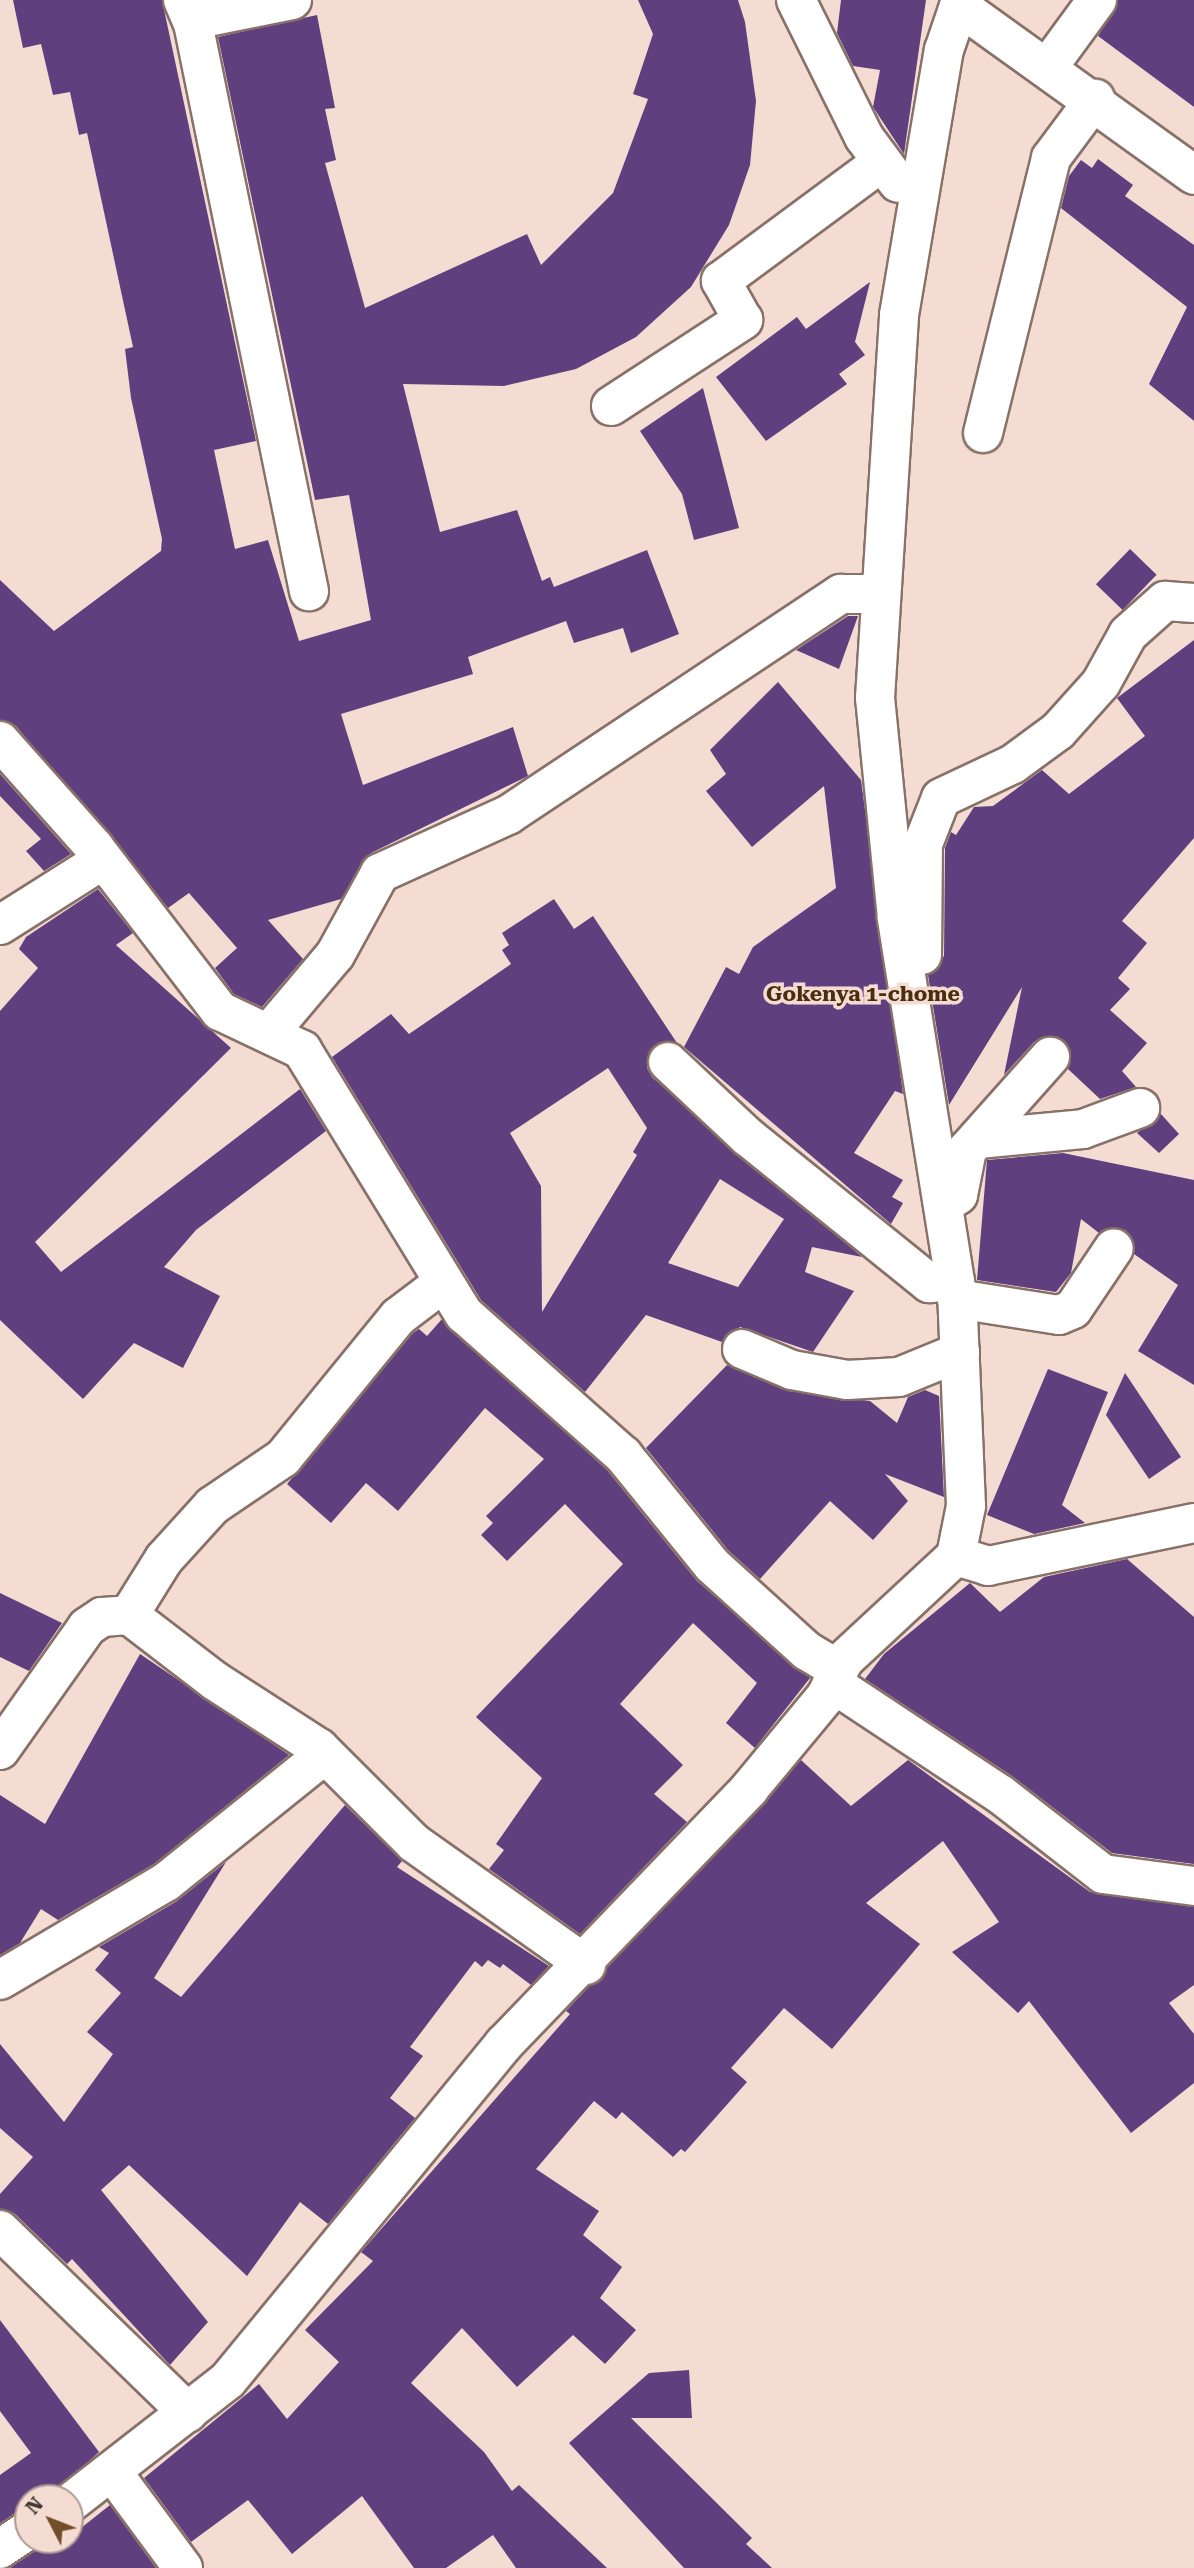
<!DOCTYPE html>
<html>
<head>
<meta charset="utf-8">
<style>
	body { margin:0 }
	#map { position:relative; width:1194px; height:2568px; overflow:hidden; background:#f5dcd2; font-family:"Roboto Serif",serif }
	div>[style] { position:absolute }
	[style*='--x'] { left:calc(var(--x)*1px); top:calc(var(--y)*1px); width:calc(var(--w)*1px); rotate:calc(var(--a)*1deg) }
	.building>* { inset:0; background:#603f7f; transform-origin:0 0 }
	.roads { filter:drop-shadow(2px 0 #877168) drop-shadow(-2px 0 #877168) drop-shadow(0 2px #877168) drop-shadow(0 -2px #877168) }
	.minor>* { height:38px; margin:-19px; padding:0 19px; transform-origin:19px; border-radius:19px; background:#fff }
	span { translate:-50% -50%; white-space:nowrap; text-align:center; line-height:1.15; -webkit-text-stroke:7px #f5dcd2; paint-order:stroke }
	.neighbourhood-label { font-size:21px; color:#492d0e; font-weight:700 }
	.north { position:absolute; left:14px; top:2484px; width:70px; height:70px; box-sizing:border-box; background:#f5dcd2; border:2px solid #ad9a92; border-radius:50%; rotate:312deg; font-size:19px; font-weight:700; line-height:28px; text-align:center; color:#403632 }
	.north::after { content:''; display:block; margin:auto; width:24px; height:32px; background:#734f29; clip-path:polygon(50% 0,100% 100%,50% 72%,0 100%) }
</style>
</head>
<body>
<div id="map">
	<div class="building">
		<i style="clip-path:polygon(13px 0,162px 0,256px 441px,214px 450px,235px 549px,268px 540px,299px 641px,371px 620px,349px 495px,315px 500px,218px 37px,317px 15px,335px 108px,325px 109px,336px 160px,325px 163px,365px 308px,527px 234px,541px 265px,613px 193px,648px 99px,633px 94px,653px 34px,638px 0,738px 0,745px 22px,756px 101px,750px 165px,729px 225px,691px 287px,636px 337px,576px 369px,504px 386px,403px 384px,440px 532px,517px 510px,542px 581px,550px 577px,554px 587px,647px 550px,679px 634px,631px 653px,623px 628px,574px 643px,566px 621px,468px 657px,473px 674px,341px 714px,363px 785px,513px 727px,528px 776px,371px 853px,341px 899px,268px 920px,303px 959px,262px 1007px,234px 994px,215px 968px,237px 948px,189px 893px,168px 908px,16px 726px,0 720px,0 580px,54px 631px,161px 551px,162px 539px,131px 398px,125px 349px,133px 347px,87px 133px,79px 135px,70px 92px,53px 95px,41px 44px,23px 48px)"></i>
		<i style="clip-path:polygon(841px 0,926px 0,904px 154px,873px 107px,880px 70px,853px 66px,837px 33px)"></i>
		<i style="clip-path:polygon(1118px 0,1194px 0,1194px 107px,1098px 36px)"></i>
		<i style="clip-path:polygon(1098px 159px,1133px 185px,1125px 196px,1194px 245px,1194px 421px,1149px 384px,1187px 307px,1061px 208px,1069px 176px,1081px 160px,1092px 168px)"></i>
		<i style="clip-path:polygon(870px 282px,855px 342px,865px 355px,839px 374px,847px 384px,766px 441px,716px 377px,797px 317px,806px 329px)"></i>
		<i style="clip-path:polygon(703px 388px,739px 528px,694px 540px,682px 494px,640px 431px)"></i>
		<i style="left:1130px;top:549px;width:37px;height:49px;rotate:44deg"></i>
		<i style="clip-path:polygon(848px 616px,858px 616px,839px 669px,796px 650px)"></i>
		<i style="clip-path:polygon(1194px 640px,1194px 838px,1122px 921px,1147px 943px,1118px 978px,1130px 989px,1110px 1010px,1147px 1043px,1122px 1071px,1136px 1087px,1100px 1099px,1068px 1069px,1070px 1050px,1054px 1036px,1034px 1042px,1004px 1075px,1022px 987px,949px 1105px,928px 975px,944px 956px,945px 848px,951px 832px,956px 835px,974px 807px,993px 806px,1042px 770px,1069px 794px,1145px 736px,1117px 698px)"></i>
		<i style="clip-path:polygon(778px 682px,861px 780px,903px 1094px,895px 1091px,854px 1153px,903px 1180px,892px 1197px,903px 1203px,891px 1224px,684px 1047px,726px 967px,739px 974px,753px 947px,836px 888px,824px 786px,752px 847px,706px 791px,726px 774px,710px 750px)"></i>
		<i style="clip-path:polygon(0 774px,71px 854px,44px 871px,26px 851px,41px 839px,0 796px)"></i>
		<i style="clip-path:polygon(98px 889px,133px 933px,116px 945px,231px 1048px,35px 1242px,61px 1272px,300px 1089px,326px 1131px,196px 1230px,164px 1267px,220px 1296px,183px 1368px,134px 1343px,83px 1399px,0 1320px,0 1011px,38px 968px,19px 949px,26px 937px)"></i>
		<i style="clip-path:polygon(evenodd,554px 899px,574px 929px,593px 916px,677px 1043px,652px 1048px,647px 1068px,653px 1078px,862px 1257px,812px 1247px,805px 1272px,854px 1291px,813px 1352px,740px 1327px,722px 1342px,646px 1315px,585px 1392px,481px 1300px,332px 1057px,391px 1014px,409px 1034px,511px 964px,502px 950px,509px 945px,502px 933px,554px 899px,608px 1068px,647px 1128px,633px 1152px,637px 1155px,542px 1312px,541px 1186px,510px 1133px,608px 1068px,554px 899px,720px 1179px,784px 1219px,738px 1287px,668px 1263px,720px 1179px)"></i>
		<i style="clip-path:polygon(1161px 1114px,1179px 1134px,1159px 1153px,1137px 1133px)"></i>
		<i style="clip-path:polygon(1063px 1153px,1194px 1180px,1194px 1385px,1138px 1351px,1178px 1285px,1134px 1254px,1126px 1230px,1099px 1233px,1081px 1219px,1071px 1273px,1056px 1292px,977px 1280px,987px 1160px)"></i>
		<i style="clip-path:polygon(442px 1319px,607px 1470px,697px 1581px,810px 1678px,755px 1748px,726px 1723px,757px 1683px,693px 1623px,620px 1704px,683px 1765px,654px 1794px,687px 1822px,580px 1934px,489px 1869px,504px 1850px,496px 1844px,542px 1778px,476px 1717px,623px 1564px,565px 1504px,507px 1561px,481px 1535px,493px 1523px,486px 1516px,544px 1459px,485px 1408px,398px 1511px,366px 1483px,331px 1523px,287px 1484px,413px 1333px,419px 1329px,427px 1336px)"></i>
		<i style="clip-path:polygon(727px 1365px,788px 1391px,870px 1401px,897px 1423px,908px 1397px,925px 1390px,939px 1396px,944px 1497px,885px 1474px,908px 1501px,873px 1540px,830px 1501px,760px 1579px,728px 1550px,646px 1448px)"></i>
		<i style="clip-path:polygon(1048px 1369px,1108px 1392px,1062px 1505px,1085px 1523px,1034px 1534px,987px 1515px)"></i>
		<i style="clip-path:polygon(1125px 1373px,1181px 1457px,1149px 1479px,1106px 1415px)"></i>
		<i style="clip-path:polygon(1127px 1559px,1194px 1617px,1194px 1864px,1112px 1853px,1012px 1776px,865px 1679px,884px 1654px,970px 1583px,1000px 1612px,1044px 1577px)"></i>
		<i style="clip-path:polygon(0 1593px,62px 1623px,29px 1671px,0 1657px)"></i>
		<i style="clip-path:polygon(140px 1654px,289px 1755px,154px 1864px,58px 1920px,41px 1909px,20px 1943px,0 1955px,0 1795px,45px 1824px)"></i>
		<i style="clip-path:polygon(801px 1760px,851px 1806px,908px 1760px,1090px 1892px,1194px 1907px,1194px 1985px,1169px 2003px,1194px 2034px,1194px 2083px,1131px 2133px,1029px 2001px,1018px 2013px,952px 1952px,999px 1922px,943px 1841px,866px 1903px,920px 1944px,832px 2049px,784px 2008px,731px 2068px,747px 2082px,685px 2152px,681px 2149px,673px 2157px,622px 2112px,616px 2119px,594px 2101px,536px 2169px,599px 2211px,583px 2235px,622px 2267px,600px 2298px,636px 2330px,605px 2364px,573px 2335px,517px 2387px,462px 2328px,411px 2383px,484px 2452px,512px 2491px,519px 2485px,607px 2568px,516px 2568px,493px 2535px,446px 2568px,414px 2568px,362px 2496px,292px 2554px,248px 2500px,191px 2542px,144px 2478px,259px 2384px,287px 2419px,339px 2362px,305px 2330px,373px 2261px,361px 2252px,570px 2014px,566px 2011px)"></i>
		<i style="clip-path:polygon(345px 1805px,402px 1861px,397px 1867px,549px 1966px,531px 1985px,503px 1964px,500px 1968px,488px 1960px,482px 1967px,475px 1961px,410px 2047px,423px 2056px,390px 2098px,415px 2118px,328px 2224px,300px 2202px,247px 2276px,129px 2165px,101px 2190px,208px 2322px,170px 2365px,72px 2259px,67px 2264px,15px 2214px,0 2209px,0 2194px,33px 2157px,0 2128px,0 2044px,64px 2122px,113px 2054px,87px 2032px,121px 1993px,95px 1970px,109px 1953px,99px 1947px,177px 1901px,226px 1862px,154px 1978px,181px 1997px)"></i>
		<i style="clip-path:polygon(0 2320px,99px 2452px,49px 2498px,28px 2498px,28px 2508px,0 2523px,0 2475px,31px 2453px,0 2411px)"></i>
		<i style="clip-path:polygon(689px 2370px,692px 2418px,631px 2418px,752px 2538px,746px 2544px,772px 2568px,684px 2568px,569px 2443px,649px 2373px)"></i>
		<i style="clip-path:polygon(110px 2505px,156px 2568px,10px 2568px,47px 2540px,70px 2540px,70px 2524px,81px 2528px)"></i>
	</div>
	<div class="roads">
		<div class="minor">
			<i style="--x:183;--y:0;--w:25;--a:67"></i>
			<i style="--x:193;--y:23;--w:580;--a:78.46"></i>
			<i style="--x:796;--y:0;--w:153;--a:63.6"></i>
			<i style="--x:864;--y:137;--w:57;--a:53.5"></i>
			<i style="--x:959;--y:6;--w:289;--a:35.7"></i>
			<i style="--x:192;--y:20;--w:102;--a:-11.3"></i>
			<i style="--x:1048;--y:67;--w:83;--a:-53.8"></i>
			<i style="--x:611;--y:406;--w:158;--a:-33.1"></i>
			<i style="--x:743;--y:320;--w:45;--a:-119.4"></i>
			<i style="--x:721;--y:281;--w:197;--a:-36.5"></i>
			<i style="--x:983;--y:433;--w:283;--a:-76.1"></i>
			<i style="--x:1051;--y:158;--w:74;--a:-53.3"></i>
			<i style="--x:0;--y:741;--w:142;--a:48.4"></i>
			<i style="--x:94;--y:847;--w:207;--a:52.5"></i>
			<i style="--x:220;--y:1011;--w:91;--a:25.4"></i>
			<i style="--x:302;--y:1050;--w:310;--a:58.5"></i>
			<i style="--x:464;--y:1314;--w:213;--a:41.6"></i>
			<i style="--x:623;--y:1455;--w:141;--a:51"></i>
			<i style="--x:712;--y:1565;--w:128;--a:42.2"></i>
			<i style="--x:807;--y:1651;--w:37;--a:31"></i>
			<i style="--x:0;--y:925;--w:122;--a:-32.3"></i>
			<i style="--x:922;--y:955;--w:111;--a:-89.5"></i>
			<i style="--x:923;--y:844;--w:49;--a:-68.6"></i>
			<i style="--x:941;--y:798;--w:80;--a:-25.3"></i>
			<i style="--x:1013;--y:764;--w:56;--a:-36.3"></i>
			<i style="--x:1058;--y:731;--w:64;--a:-48.1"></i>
			<i style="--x:1101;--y:683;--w:56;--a:-61.1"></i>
			<i style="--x:1128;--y:634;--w:50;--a:-41.7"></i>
			<i style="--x:1165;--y:601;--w:29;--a:4"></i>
			<i style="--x:269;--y:1033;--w:102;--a:-49.8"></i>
			<i style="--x:335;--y:955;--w:94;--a:-61.2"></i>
			<i style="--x:380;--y:873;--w:141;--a:-24.4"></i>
			<i style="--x:508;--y:815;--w:400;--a:-33.6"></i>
			<i style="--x:841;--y:594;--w:37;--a:0"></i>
			<i style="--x:668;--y:1062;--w:110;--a:43.2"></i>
			<i style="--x:748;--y:1137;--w:233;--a:38.9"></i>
			<i style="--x:929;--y:1283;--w:26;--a:-4"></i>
			<i style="--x:978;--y:1139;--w:105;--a:-5.4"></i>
			<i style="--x:1083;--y:1129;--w:61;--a:-20.2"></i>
			<i style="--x:949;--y:1201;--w:11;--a:-34"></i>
			<i style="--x:958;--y:1195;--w:46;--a:-78.7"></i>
			<i style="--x:967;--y:1150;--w:125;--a:-48.3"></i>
			<i style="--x:957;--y:1299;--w:103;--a:8.9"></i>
			<i style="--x:1059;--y:1315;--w:15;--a:-23"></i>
			<i style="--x:1073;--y:1309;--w:73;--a:-56.1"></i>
			<i style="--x:742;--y:1349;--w:54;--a:22.8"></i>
			<i style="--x:792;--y:1370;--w:56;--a:10.3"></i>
			<i style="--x:847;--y:1380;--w:52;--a:-3.3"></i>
			<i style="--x:899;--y:1377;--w:66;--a:-22.3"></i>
			<i style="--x:956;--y:1556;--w:34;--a:17"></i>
			<i style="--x:988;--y:1566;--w:210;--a:-11.8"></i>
			<i style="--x:129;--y:1615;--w:66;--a:-58"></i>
			<i style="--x:164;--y:1559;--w:72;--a:-47.8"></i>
			<i style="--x:212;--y:1506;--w:86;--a:-34.1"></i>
			<i style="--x:283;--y:1458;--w:182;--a:-50.8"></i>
			<i style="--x:398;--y:1317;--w:56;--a:-37.1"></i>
			<i style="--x:832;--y:1683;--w:201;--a:33.5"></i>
			<i style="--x:1000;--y:1794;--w:130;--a:37.8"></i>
			<i style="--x:1103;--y:1874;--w:92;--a:7.5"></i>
			<i style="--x:0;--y:1750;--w:151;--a:-54.7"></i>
			<i style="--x:87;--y:1627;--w:18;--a:-34"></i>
			<i style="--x:102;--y:1617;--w:27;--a:-4"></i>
			<i style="--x:129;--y:1615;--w:108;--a:37.5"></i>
			<i style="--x:215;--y:1681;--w:124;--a:32.8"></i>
			<i style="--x:319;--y:1748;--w:134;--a:45"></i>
			<i style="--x:414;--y:1843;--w:211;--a:35.3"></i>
			<i style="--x:0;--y:1980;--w:193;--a:-30.6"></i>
			<i style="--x:166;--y:1882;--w:203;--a:-38.8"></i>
			<i style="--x:0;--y:2230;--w:262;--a:44.2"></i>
			<i style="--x:113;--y:2473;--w:118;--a:53.6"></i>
			<i style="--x:70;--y:2503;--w:200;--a:-37.9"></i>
			<i style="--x:228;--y:2380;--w:435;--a:-50.6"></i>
			<i style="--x:504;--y:2044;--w:354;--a:-46.1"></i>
			<i style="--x:749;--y:1789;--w:121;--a:-50.4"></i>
			<i style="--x:826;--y:1696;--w:40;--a:-63.4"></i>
			<i style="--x:844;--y:1660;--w:153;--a:-42.9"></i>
			<i style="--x:956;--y:1556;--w:51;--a:-78.7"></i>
			<i style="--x:966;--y:1506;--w:212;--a:-92.4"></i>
			<i style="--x:957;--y:1294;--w:381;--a:-99.1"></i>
			<i style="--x:897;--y:918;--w:221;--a:-95.7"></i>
			<i style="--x:875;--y:698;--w:384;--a:-86.4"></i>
			<i style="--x:899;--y:315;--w:269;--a:-80.4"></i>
			<i style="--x:944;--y:50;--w:53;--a:-71.2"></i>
			<i style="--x:0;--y:2549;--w:34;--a:-34"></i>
		</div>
	</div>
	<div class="neighbourhood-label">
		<span style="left:863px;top:994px">Gokenya 1-chome</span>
	</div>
	<div class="north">N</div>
</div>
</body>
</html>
